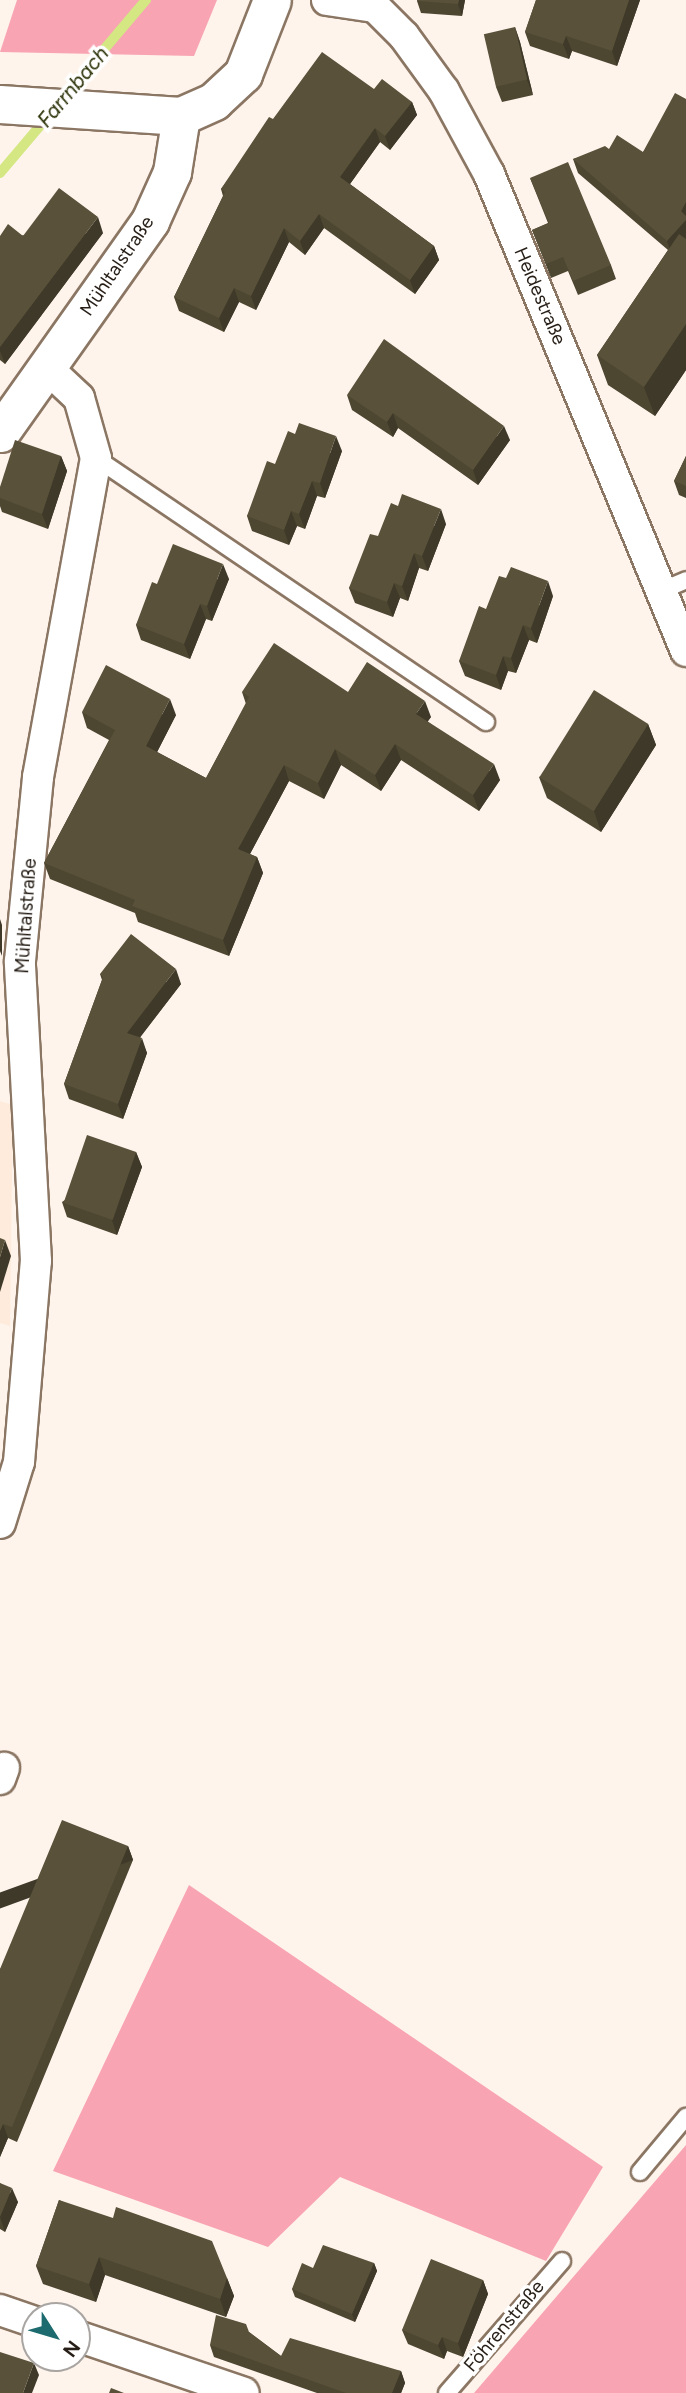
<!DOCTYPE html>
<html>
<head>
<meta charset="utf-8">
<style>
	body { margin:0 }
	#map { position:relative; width:686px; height:2393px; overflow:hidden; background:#fef4ec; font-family:Figtree,sans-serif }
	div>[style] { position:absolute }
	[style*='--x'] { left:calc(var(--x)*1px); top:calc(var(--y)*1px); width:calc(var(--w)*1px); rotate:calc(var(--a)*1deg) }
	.built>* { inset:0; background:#feebdb }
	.forest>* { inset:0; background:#f8a4b3 }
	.stream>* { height:10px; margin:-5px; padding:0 5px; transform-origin:5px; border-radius:5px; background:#d4e783 }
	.roads { filter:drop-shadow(2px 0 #8b7663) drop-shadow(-2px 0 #8b7663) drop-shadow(0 2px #8b7663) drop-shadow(0 -2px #8b7663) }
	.service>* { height:16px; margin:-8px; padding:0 8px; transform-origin:8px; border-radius:8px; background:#fff }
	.minor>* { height:30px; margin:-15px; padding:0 15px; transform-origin:15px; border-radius:15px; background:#fff }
	.tertiary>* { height:37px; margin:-18.5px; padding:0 18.5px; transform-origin:18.5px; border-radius:18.5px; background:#fff }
	.wall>* { inset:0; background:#4d4631 }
	.shaded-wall>* { inset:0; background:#3e3928; transform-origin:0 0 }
	.building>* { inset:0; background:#595139; transform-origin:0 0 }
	span { translate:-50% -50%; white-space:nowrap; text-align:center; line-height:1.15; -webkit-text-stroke:7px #fff; paint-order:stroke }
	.street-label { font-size:19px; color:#271f17 }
	.water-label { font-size:21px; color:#2b3106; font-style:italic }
	.north { position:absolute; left:21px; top:2302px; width:70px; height:70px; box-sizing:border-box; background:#fff; border:2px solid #a9a5a2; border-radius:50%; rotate:127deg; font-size:19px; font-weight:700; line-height:28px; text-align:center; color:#271f17 }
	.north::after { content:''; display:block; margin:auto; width:24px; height:32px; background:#1e6b6f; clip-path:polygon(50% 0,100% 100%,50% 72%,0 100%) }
</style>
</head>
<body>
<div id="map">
	<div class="built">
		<i style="clip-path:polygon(0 1101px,13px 1105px,10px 1326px,0 1323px)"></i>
	</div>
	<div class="forest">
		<i style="clip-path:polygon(17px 0,217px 0,194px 56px,0 52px)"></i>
		<i style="clip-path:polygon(189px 1885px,603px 2167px,546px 2261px,340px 2177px,268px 2247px,53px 2171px)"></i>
		<i style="clip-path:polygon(686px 2145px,686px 2393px,474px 2393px)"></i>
	</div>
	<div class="stream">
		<i style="--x:62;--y:99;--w:130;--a:-49.7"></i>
		<i style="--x:0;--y:173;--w:77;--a:-49.7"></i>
	</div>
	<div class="roads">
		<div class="service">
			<i style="--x:96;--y:458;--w:471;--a:34.1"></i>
			<i style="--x:663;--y:590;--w:25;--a:-23"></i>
			<i style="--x:640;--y:2172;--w:72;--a:-50.1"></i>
			<i style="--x:447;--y:2393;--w:175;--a:-48.9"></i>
		</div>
		<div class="minor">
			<i style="--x:327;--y:0;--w:49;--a:8.3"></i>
			<i style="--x:375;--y:7;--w:41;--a:45"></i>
			<i style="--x:404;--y:36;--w:68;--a:54"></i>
			<i style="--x:444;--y:91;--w:94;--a:61.5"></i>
			<i style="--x:489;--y:174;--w:516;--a:67.56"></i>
			<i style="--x:0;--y:1523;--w:64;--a:-72.7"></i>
			<i style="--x:19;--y:1462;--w:202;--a:-85.2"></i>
			<i style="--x:36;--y:1261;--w:300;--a:-93.1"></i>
			<i style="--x:20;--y:961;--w:185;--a:-84.4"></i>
			<i style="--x:38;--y:777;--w:324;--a:-79.7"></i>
			<i style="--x:96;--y:458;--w:62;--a:-105.8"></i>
			<i style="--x:79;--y:398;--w:44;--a:-136.8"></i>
			<i style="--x:0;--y:1779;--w:12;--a:-70"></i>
			<i style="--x:0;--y:2310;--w:37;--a:19"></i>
			<i style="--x:77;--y:2336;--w:176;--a:18.8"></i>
		</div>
		<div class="tertiary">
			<i style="--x:0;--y:104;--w:181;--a:3.8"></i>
			<i style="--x:181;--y:116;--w:36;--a:-24"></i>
			<i style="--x:214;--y:101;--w:40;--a:-43"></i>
			<i style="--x:243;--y:74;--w:79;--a:-68.6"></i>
			<i style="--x:0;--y:433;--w:260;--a:-54.7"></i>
			<i style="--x:150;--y:221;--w:54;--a:-65.8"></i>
			<i style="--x:172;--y:172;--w:57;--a:-80.9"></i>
		</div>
	</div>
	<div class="wall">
		<i style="clip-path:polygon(465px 0,462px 16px,421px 13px,417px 1px)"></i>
		<i style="clip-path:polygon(536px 0,640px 0,617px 66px,572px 51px,569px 59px,530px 46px,525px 32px)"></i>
		<i style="clip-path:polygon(515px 27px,520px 42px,533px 95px,502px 102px,496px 87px)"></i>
		<i style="clip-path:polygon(374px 89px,412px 102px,417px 115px,390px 150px,380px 142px,350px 184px,434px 246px,439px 260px,415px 294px,324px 228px,305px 255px,289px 242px,256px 310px,239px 302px,224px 332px,179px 311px,174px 297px,223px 196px,221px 189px,273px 119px)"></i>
		<i style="clip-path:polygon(686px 99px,686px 370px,655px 416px,608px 385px,597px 355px,668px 250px,578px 173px,573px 159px,609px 149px,643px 152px)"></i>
		<i style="clip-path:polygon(530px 178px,611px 265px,616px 279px,578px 295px,568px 271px,551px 278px,532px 230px,548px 223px)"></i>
		<i style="clip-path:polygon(103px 233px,5px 364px,0 360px,0 236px)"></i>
		<i style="clip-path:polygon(347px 395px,510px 440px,478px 485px,398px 428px,393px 437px,352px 410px)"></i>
		<i style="clip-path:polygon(342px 451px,325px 498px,317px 496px,305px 529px,297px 526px,289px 545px,252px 531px,247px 516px,275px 464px)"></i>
		<i style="clip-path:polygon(61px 456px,67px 471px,48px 529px,2px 512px,0 506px,0 487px)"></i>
		<i style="clip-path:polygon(686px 456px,686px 498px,679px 495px,674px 481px)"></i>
		<i style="clip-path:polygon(446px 524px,428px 571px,419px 568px,408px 601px,400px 598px,393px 617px,355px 603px,349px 588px,378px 536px)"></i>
		<i style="clip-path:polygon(229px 579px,212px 621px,206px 619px,190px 659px,141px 640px,136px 625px,157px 584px)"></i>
		<i style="clip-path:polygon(553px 596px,537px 643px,529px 640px,516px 673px,508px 671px,501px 690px,465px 676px,459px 661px)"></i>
		<i style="clip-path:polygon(242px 692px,348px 692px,431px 717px,427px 721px,500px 780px,479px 811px,401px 760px,381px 791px,341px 765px,324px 799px,289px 781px,250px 854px,257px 857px,263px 873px,229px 956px,138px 922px,135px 913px,50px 879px,44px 863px,109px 740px,87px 728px,82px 712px,176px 715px,157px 752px,206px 778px,246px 704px)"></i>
		<i style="clip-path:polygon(648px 724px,656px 745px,601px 832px,547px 798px,539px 777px)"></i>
		<i style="clip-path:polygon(100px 974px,181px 984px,140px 1037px,147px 1053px,123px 1119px,69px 1099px,64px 1084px,102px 980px)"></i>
		<i style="clip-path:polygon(136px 1152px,142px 1167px,117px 1235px,67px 1217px,62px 1202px)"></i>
		<i style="clip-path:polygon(128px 1846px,133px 1860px,17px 2142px,8px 2138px,0 2157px,0 1969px)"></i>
		<i style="clip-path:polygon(0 2183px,18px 2202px,5px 2232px,0 2229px)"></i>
		<i style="clip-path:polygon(59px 2200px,227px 2278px,234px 2296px,226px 2317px,105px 2275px,96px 2302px,43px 2284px,36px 2266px)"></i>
		<i style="clip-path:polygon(374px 2263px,377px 2271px,355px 2322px,295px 2297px,292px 2289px,313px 2268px)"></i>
		<i style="clip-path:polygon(483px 2280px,488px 2294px,463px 2357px,447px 2351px,444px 2359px,408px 2344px,402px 2330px)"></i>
		<i style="clip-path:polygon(249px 2332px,281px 2356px,401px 2371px,405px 2383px,401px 2393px,317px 2393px,214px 2357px,210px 2345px)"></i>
	</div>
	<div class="shaded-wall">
		<i style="clip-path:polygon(459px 0,465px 0,462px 16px,458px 4px)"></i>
		<i style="clip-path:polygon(629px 0,640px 0,617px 66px,612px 51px)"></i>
		<i style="clip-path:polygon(515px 27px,520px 42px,533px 95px,527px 80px)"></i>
		<i style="clip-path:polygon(566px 36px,572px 51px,569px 59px,563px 44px)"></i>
		<i style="clip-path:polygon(412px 102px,417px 115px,390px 150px,385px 136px)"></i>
		<i style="clip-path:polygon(375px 128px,380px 142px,345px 191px,340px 177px)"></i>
		<i style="clip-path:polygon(686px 202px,686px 239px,672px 255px,667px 241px)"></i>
		<i style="clip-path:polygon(319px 214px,324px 228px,305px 255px,300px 241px)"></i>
		<i style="clip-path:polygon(98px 217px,103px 233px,5px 364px,0 351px,0 347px)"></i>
		<i style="clip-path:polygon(284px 228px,289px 242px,256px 310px,251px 296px)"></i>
		<i style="clip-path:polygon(434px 246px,439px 260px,415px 294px,410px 280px)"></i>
		<i style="clip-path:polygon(234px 288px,239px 302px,224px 332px,219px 318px)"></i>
		<i style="clip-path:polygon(686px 324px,686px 370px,655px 416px,644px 387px)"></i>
		<i style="clip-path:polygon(393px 413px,398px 428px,393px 437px,387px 422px)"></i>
		<i style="clip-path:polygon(504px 426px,510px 440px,478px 485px,473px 470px)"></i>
		<i style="clip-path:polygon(336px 436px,342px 451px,325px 498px,320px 483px)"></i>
		<i style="clip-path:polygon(61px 456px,67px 471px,48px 529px,42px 514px)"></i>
		<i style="clip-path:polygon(312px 481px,317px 496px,305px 529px,299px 514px)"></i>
		<i style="clip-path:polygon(441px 509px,446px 524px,428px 571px,422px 556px)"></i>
		<i style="clip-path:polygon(291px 511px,297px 526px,289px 545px,284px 530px)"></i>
		<i style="clip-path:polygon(414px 553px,419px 568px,408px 601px,402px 586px)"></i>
		<i style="clip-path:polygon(223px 564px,229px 579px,212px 621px,207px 606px)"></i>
		<i style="clip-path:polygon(548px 581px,553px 596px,537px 643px,531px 628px)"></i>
		<i style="clip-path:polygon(394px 583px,400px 598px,393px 617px,387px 602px)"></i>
		<i style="clip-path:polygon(200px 604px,206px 619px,190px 659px,184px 644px)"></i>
		<i style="clip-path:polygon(523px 625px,529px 640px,516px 673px,511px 658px)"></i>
		<i style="clip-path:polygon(503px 656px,508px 671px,501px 690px,496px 675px)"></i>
		<i style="clip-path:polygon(170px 699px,176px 715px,152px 762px,146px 746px)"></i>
		<i style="clip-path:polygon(425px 701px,431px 717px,422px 730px,416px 714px)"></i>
		<i style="clip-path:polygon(648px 724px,656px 745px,601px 832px,594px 811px)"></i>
		<i style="clip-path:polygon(395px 744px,401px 760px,381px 791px,375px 775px)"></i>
		<i style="clip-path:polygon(335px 749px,341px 765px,324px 799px,318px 783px)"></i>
		<i style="clip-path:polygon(494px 764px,500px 780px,479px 811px,473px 795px)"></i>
		<i style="clip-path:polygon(284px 765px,289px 781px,244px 865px,238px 849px)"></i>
		<i style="clip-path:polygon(257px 857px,263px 873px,229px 956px,223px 940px)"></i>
		<i style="clip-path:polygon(0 919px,2px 925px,2px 956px,0 951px)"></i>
		<i style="clip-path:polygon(176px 969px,181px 984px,132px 1048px,127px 1033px)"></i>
		<i style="clip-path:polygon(142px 1038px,147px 1053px,123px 1119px,118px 1104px)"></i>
		<i style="clip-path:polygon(136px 1152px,142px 1167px,117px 1235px,112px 1220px)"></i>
		<i style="clip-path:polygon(5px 1240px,11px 1256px,0 1292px,0 1257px)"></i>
		<i style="left:128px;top:1846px;width:15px;height:304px;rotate:70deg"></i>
		<i style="clip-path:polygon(3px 2124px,8px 2138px,0 2157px,0 2131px)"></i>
		<i style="clip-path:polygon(12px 2188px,18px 2202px,5px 2232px,0 2217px)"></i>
		<i style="clip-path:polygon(99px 2257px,105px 2275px,96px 2302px,89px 2284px)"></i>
		<i style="clip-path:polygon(374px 2263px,377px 2271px,355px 2322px,352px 2314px)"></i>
		<i style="clip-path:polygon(227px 2278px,234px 2296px,226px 2317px,220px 2299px)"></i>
		<i style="clip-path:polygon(483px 2280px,488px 2294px,463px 2357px,458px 2343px)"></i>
		<i style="clip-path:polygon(442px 2337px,447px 2351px,444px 2359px,438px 2345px)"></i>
		<i style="clip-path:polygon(34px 2363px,39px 2375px,32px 2393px,23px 2393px)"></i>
		<i style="clip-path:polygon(401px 2371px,405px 2383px,401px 2393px,392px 2393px)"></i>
	</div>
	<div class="building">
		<i style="clip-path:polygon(417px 0,459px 0,458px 4px,417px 1px)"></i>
		<i style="clip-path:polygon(536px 0,629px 0,612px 51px,566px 36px,563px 44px,525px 32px)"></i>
		<i style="left:515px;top:27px;width:54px;height:32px;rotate:77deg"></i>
		<i style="clip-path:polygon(322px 52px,374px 89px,382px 79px,412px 102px,385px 136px,375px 128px,340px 177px,434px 246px,410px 280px,319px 214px,300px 241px,284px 228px,251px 296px,234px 288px,219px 318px,174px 297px,225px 192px,221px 189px,269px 117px,273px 119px)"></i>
		<i style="clip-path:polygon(675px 93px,686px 99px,686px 202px,681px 211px,686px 216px,686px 220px,667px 241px,573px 159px,605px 146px,609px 149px,617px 135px,643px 152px)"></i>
		<i style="clip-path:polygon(568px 162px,611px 265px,573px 281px,563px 257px,546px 264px,532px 230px,549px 223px,530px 178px)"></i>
		<i style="clip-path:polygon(59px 188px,98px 217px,0 347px,0 236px,8px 224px,23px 236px)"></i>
		<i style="clip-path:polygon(679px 234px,686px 239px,686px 324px,644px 387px,597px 355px)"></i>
		<i style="clip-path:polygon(384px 339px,504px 426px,473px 470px,393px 413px,387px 422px,347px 395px)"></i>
		<i style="clip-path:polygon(299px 423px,336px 436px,320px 483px,312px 481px,299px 514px,291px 511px,284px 530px,247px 516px,267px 461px,275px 464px,288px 431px,295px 434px)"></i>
		<i style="clip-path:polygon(15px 440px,61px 456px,42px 514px,0 498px,0 487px)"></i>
		<i style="clip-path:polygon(686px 456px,686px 486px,674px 481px)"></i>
		<i style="clip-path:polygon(402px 494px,441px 509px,422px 556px,414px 553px,402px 586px,394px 583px,387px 602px,349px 588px,370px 534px,378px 536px,391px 503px,398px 506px)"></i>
		<i style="clip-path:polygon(173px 544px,223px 564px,207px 606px,200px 604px,184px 644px,136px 625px,152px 582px,157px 584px)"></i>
		<i style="clip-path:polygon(511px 567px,548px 581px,531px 628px,523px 625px,511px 658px,503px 656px,496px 675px,459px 661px,479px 606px,486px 609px,499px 576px,506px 578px)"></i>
		<i style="clip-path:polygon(274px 643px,348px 692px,367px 662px,425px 701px,416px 714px,494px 764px,473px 795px,395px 744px,375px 775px,335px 749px,318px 783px,284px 765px,238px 849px,257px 857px,223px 940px,132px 906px,135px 900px,44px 863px,115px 730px,82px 712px,106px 665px,170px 699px,146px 746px,206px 778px,249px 697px,242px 692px)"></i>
		<i style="left:594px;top:690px;width:64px;height:103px;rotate:32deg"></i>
		<i style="clip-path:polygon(131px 934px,176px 969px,127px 1033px,142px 1038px,118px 1104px,64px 1084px,103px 977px,100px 974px)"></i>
		<i style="left:87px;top:1135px;width:52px;height:72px;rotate:19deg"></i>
		<i style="clip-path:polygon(0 1238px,5px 1240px,0 1257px)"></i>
		<i style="clip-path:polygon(62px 1820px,128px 1846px,12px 2127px,3px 2124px,0 2131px,0 1969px)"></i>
		<i style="clip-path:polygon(0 2183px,12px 2188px,0 2217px)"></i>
		<i style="clip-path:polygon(59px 2200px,113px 2218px,116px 2207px,212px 2241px,227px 2278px,220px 2299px,99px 2257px,89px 2284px,36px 2266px)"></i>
		<i style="clip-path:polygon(323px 2245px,374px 2263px,352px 2314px,292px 2289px,302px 2263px,313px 2268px)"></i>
		<i style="clip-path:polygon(431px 2259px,483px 2280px,458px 2343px,442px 2337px,438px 2345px,402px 2330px)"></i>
		<i style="clip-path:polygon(216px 2315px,246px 2324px,249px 2332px,281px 2356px,290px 2338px,401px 2371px,392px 2393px,346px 2393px,210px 2345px)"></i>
		<i style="clip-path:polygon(0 2352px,34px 2363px,23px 2393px,0 2393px)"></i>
		<i style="clip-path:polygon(111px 2388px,124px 2393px,109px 2393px)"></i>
	</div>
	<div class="street-label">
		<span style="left:117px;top:266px;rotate:-56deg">Mühltalstraße</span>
		<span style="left:540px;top:296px;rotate:67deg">Heidestraße</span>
		<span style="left:26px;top:916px;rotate:-86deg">Mühltalstraße</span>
		<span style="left:504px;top:2326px;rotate:-50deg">Föhrenstraße</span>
	</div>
	<div class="water-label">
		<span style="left:73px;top:87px;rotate:-50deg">Farrnbach</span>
	</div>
	<div class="north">N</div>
</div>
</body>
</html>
